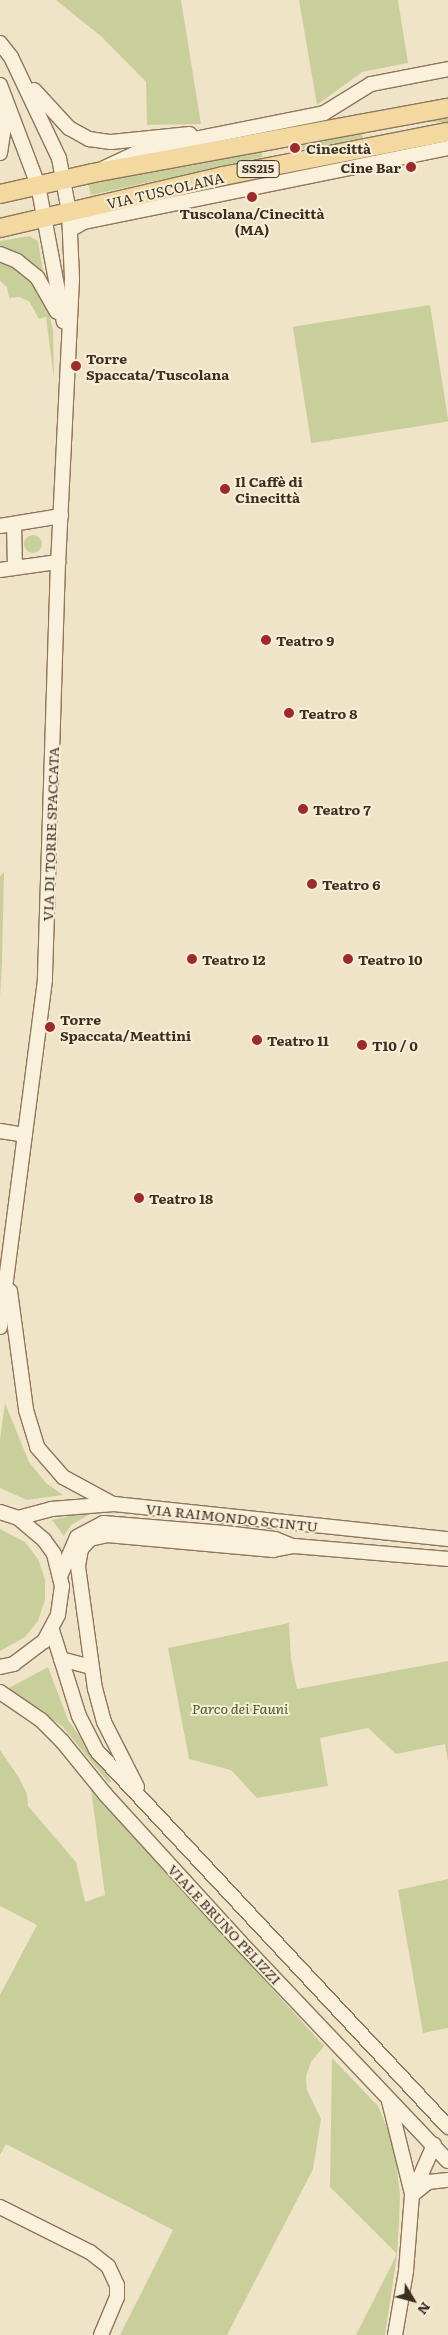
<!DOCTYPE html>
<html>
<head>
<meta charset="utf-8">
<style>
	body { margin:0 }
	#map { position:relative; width:448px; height:2335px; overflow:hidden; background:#f0e4c8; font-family:Literata,serif }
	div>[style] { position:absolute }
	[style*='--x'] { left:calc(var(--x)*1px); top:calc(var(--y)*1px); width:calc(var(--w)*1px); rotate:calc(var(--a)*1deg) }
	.green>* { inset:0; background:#c9cf9b; transform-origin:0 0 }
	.round { border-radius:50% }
	.roads { filter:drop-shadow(1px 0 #8d765c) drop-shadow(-1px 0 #8d765c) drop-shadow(0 1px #8d765c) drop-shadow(0 -1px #8d765c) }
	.minor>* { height:14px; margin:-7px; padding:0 7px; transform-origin:7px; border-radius:7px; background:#faf1dc }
	.major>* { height:18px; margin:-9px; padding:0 9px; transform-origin:9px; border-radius:9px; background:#f3d9a0 }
	.dots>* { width:14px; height:14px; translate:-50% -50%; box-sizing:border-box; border:2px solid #f7eed8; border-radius:50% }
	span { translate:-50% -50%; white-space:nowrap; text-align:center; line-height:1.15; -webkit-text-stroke:4px #f7eed8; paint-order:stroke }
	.shield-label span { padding:1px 4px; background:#f7eed8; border:1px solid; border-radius:4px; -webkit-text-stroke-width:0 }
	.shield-label { font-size:12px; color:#3d2e20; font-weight:700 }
	.poi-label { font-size:14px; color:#3d2e20; font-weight:700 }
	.left { translate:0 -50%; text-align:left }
	.right { translate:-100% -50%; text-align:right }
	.street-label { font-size:14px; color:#3d2e20 }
	.park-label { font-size:14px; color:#4d5a26; font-style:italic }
	.north { position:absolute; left:388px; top:2275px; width:50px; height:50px; -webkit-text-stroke:4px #f7eed8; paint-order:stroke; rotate:127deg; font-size:14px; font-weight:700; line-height:20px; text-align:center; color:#3d2e20 }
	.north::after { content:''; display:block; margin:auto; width:18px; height:22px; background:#3d2e20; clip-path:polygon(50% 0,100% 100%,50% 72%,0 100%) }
</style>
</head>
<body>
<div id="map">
	<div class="green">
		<i style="clip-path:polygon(56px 0,181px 0,201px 124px,147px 125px,146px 82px,103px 38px)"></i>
		<i style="clip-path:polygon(299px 0,398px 0,408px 63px,362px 72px,317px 105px)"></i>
		<i style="left:448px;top:117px;width:5px;height:77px;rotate:90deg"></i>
		<i style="clip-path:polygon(362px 133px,363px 138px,289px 152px,288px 148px)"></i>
		<i style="clip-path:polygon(261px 151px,263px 157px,91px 195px,88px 184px)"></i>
		<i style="clip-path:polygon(29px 236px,38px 241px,43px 272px,0 248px,0 241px)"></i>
		<i style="clip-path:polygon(0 262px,24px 273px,35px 285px,48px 309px,53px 330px,54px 379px,46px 317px,39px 319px,29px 301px,19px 297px,9px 298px,7px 287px,0 281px)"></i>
		<i style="left:430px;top:305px;width:118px;height:139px;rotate:81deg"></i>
		<i class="round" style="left:24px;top:535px;width:18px;height:18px"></i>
		<i style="clip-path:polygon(4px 872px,2px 963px,0 997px,0 876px)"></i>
		<i style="clip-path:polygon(5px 1403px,29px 1462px,46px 1483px,63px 1495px,27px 1500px,0 1488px,0 1439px)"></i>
		<i style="clip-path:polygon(86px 1512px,94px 1512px,71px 1525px,64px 1536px,52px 1520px)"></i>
		<i style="clip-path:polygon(0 1529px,25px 1542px,38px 1559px,45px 1579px,45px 1600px,38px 1621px,25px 1637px,0 1651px)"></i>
		<i style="clip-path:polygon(289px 1623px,291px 1659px,297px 1689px,448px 1661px,448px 1762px,445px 1744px,396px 1754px,368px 1728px,320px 1738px,328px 1786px,257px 1798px,231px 1770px,189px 1759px,168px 1648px)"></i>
		<i style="clip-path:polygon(48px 1667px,68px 1720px,112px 1782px,108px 1782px,62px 1726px,7px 1689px)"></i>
		<i style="clip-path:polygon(0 1750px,18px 1776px,27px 1794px,28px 1806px,76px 1862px,85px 1902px,105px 1895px,91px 1789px,324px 2046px,311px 2062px,306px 2077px,307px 2090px,321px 2119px,313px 2169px,227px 2335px,120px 2335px,173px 2230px,6px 2144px,0 2155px,0 1995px,37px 1925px,0 1906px)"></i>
		<i style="clip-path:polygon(448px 1879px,448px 2028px,423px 2033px,398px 1890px)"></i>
		<i style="clip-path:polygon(332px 2058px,378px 2106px,394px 2145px,400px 2195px,399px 2223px,397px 2255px,385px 2335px,356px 2335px,397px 2254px,330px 2187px)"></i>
	</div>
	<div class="roads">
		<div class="minor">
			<i style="--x:0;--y:43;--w:18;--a:52"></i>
			<i style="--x:11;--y:57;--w:112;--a:64.6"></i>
			<i style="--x:59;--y:158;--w:55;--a:79.5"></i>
			<i style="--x:69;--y:212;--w:67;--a:87.4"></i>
			<i style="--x:72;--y:279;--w:283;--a:92.8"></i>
			<i style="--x:58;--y:562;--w:418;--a:91.8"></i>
			<i style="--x:45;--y:980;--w:350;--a:97.4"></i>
			<i style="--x:0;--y:85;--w:107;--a:69.2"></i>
			<i style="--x:38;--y:185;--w:139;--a:79.3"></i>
			<i style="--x:34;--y:90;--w:52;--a:47.4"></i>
			<i style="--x:69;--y:128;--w:23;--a:29"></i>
			<i style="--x:89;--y:139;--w:22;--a:8"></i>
			<i style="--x:111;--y:142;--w:79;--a:-5.8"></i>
			<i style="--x:0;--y:153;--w:47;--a:-81.3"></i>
			<i style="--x:104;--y:168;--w:33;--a:-25"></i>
			<i style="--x:134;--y:154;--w:41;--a:-15.4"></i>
			<i style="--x:174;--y:143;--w:153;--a:-11.3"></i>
			<i style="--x:324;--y:113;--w:55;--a:-31.7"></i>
			<i style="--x:371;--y:84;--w:78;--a:-11"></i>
			<i style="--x:70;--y:230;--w:16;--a:-30"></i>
			<i style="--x:84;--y:222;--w:371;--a:-11.5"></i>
			<i style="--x:0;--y:254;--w:18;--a:22"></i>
			<i style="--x:17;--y:261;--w:26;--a:39"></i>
			<i style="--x:37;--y:277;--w:40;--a:60.3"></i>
			<i style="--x:14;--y:524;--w:43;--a:88.7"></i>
			<i style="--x:0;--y:526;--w:62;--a:-9.3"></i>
			<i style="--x:0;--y:570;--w:59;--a:-7.9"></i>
			<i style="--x:0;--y:1131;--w:25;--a:9"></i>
			<i style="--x:10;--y:1291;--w:120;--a:82.3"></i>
			<i style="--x:26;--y:1410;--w:39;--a:73"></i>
			<i style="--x:37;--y:1447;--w:40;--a:49"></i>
			<i style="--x:63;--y:1477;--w:55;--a:28.4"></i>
			<i style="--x:0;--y:1512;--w:19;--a:18"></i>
			<i style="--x:18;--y:1518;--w:34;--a:40"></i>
			<i style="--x:44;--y:1540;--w:17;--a:54"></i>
			<i style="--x:54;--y:1554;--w:33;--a:76"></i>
			<i style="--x:62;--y:1586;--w:29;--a:98"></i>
			<i style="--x:58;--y:1615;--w:30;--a:118"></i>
			<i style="--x:44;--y:1641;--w:38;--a:143"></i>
			<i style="--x:14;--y:1664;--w:14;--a:168"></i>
			<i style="--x:18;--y:1518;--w:34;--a:-15"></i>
			<i style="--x:51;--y:1509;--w:63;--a:-4.5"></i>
			<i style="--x:114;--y:1504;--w:336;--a:6"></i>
			<i style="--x:61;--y:1574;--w:40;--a:-66.6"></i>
			<i style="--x:77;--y:1537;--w:30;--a:-28"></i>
			<i style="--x:103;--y:1523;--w:122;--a:4.7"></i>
			<i style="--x:225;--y:1533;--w:50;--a:6.8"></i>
			<i style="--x:275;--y:1539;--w:18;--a:22"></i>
			<i style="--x:52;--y:1630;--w:90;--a:72.6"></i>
			<i style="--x:79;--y:1716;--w:38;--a:63"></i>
			<i style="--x:96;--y:1750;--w:516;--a:46.96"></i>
			<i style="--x:61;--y:1659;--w:31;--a:15"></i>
			<i style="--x:0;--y:1692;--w:50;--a:34.3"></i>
			<i style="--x:41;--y:1720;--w:30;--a:45"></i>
			<i style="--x:62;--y:1741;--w:68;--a:50.9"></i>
			<i style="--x:105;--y:1794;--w:200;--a:47.6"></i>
			<i style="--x:240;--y:1942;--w:302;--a:46.5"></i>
			<i style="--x:137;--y:1787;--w:73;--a:-116.9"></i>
			<i style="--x:104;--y:1722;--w:34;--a:-105"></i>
			<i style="--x:95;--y:1689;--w:124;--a:-97.9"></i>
			<i style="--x:78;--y:1566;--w:17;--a:-80"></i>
			<i style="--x:81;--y:1549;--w:13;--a:-48"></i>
			<i style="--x:90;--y:1539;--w:17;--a:-13"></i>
			<i style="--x:107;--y:1535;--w:167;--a:5.2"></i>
			<i style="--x:273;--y:1550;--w:21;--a:-11"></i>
			<i style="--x:294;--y:1546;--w:155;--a:4.8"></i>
			<i style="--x:389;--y:2101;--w:96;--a:76.1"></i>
			<i style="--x:412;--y:2195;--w:21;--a:-39"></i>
			<i style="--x:428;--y:2182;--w:20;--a:-6"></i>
			<i style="--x:0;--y:2207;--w:101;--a:26.6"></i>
			<i style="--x:90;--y:2252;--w:23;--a:38"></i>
			<i style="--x:108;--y:2266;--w:21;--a:65"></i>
			<i style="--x:117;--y:2285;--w:12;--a:90"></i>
			<i style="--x:117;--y:2297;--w:41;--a:112.8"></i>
			<i style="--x:395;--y:2335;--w:65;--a:-80.2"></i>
			<i style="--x:406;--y:2271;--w:76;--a:-85.5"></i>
			<i style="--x:412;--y:2195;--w:55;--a:-66.3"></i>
		</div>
		<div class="major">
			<i style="--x:0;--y:194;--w:95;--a:-12.7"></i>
			<i style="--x:93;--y:173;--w:361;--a:-10.4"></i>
			<i style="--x:0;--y:228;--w:229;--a:-13.1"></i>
			<i style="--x:223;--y:176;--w:229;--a:-11.1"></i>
		</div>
	</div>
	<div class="dots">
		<i style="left:295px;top:148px;background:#9e2a2b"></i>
		<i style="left:411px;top:167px;background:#9e2a2b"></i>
		<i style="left:252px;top:197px;background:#9e2a2b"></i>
		<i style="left:76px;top:366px;background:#9e2a2b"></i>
		<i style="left:225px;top:489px;background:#9e2a2b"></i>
		<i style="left:266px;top:640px;background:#9e2a2b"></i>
		<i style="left:289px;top:713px;background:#9e2a2b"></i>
		<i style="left:303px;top:809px;background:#9e2a2b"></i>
		<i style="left:312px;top:884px;background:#9e2a2b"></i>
		<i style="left:192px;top:959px;background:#9e2a2b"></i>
		<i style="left:348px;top:959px;background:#9e2a2b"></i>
		<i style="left:50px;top:1027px;background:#9e2a2b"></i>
		<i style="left:257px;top:1040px;background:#9e2a2b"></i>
		<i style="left:362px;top:1045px;background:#9e2a2b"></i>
		<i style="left:139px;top:1198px;background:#9e2a2b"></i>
	</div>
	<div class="shield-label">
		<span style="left:258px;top:169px">SS215</span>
	</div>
	<div class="poi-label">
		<span class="left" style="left:306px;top:148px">Cinecittà</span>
		<span class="right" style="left:401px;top:167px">Cine Bar</span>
		<span style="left:252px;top:221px">Tuscolana/Cinecittà<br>(MA)</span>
		<span class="left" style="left:86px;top:366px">Torre<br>Spaccata/Tuscolana</span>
		<span class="left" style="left:235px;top:489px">Il Caffè di<br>Cinecittà</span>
		<span class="left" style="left:276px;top:640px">Teatro 9</span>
		<span class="left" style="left:299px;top:713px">Teatro 8</span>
		<span class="left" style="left:313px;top:809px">Teatro 7</span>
		<span class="left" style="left:322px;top:884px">Teatro 6</span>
		<span class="left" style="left:202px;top:959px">Teatro 12</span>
		<span class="left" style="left:358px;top:959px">Teatro 10</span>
		<span class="left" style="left:60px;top:1027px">Torre<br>Spaccata/Meattini</span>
		<span class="left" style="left:267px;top:1040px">Teatro 11</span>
		<span class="left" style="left:372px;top:1045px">T10 / 0</span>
		<span class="left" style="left:149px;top:1198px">Teatro 18</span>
	</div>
	<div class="street-label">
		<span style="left:165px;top:190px;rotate:-13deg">VIA TUSCOLANA</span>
		<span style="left:50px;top:834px;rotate:-88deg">VIA DI TORRE SPACCATA</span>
		<span style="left:232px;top:1517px;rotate:6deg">VIA RAIMONDO SCINTU</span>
		<span style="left:225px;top:1924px;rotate:47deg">VIALE BRUNO PELIZZI</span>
	</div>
	<div class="park-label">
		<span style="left:240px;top:1708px">Parco dei Fauni</span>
	</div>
	<div class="north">N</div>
</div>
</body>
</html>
